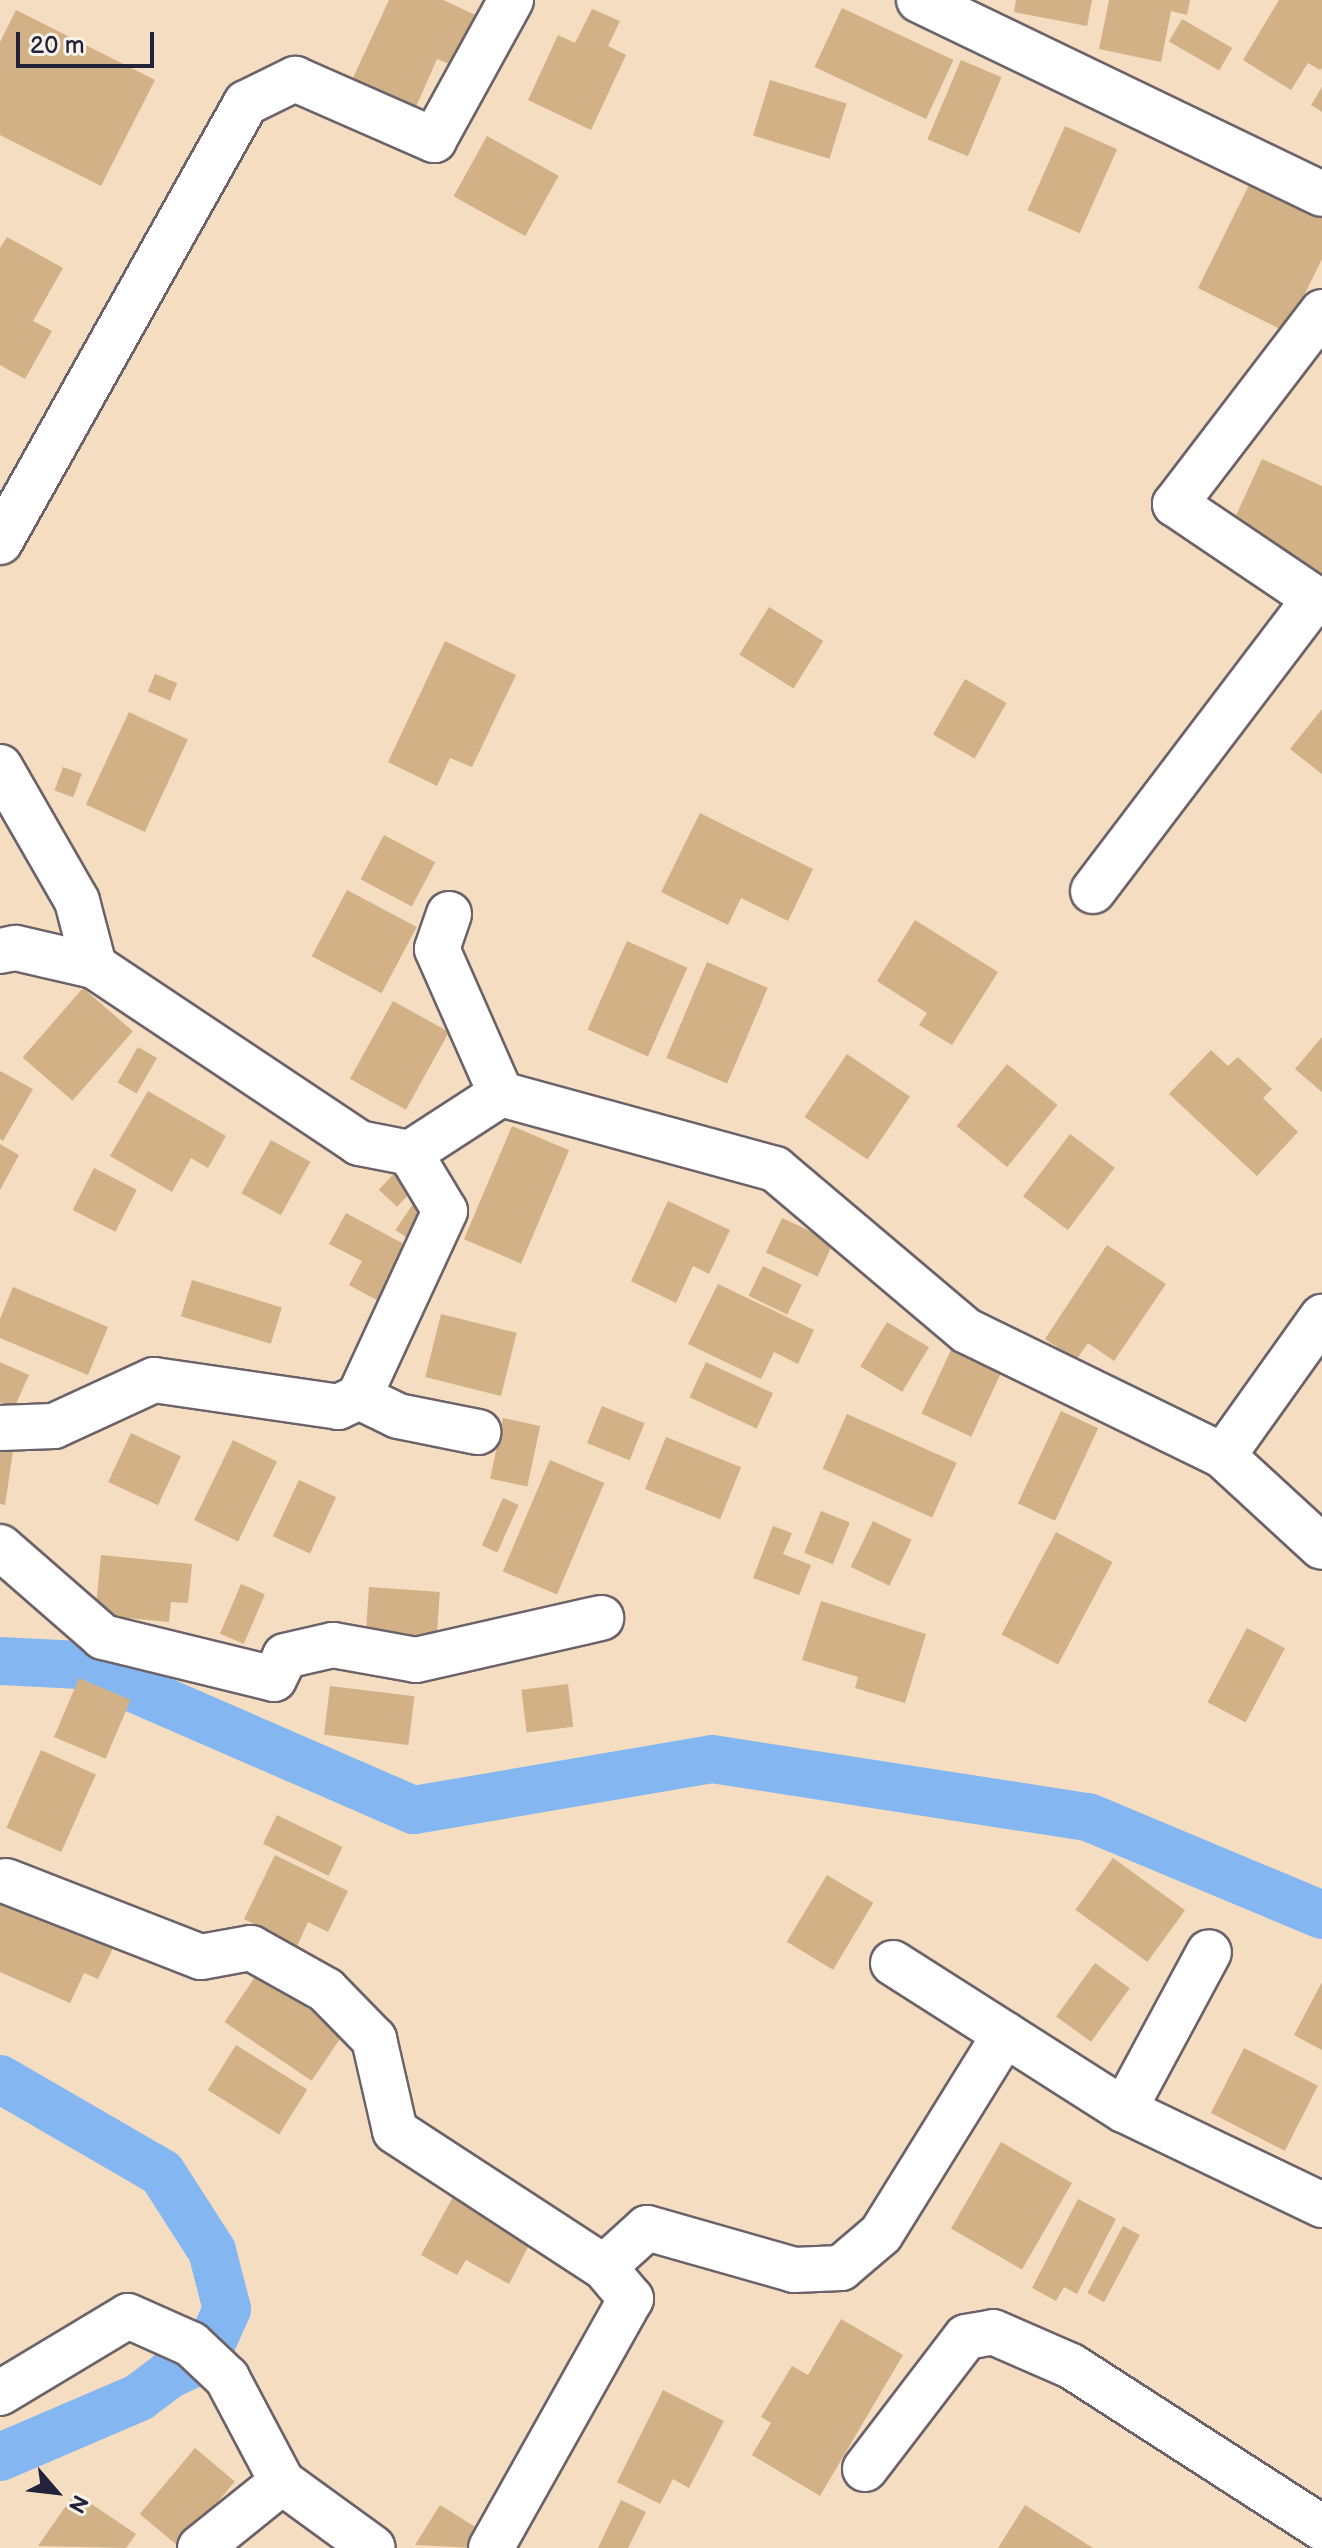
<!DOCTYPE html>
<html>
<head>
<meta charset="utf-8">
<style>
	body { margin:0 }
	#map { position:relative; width:1322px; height:2548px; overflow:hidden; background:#f4ddc1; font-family:"Balsamiq Sans",sans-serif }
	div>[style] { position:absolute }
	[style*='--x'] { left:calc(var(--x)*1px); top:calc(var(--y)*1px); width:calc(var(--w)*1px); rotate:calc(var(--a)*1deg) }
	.canal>* { height:48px; margin:-24px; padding:0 24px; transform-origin:24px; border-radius:24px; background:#84b7f1 }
	.building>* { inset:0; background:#d2b186; transform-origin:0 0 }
	.roads { filter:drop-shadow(2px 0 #6c636a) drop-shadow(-2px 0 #6c636a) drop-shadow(0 2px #6c636a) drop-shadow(0 -2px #6c636a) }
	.street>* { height:44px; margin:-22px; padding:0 22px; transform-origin:22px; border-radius:22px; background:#fff }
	span { translate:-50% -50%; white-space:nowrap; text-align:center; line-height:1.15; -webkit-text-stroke:6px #f7f3e8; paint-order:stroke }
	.north { position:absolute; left:16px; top:2452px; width:80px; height:80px; -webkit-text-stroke:6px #f7f3e8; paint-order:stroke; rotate:118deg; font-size:22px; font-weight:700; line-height:32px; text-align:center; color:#22223b }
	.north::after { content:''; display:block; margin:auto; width:28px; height:36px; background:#22223b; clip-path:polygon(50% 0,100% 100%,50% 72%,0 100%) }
	.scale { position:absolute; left:16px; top:32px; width:138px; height:36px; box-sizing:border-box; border:4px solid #22223b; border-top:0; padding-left:10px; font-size:24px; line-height:28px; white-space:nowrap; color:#22223b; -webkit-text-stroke:6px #f7f3e8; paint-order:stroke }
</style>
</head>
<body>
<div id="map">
	<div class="canal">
		<i style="--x:0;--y:1661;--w:80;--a:2.9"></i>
		<i style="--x:80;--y:1665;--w:364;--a:23.5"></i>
		<i style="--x:414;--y:1810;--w:302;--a:-9.7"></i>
		<i style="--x:712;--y:1759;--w:380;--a:8.8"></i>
		<i style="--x:1088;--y:1817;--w:254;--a:22.7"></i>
		<i style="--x:0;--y:2079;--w:187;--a:30.1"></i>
		<i style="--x:162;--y:2173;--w:93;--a:57.3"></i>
		<i style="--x:212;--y:2251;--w:60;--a:75.5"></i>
		<i style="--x:227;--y:2309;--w:54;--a:114.2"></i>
		<i style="--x:205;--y:2358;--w:38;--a:155"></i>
		<i style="--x:170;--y:2374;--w:38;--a:143"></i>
		<i style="--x:140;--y:2397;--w:152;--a:156.8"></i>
	</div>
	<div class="building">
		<i style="clip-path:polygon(389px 0,443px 0,480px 17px,457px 67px,437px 59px,415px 109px,352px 80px)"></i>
		<i style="clip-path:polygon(1016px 0,1092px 0,1087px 26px,1014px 12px)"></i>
		<i style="clip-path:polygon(1109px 0,1190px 0,1187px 15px,1171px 11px,1161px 62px,1099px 49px)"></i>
		<i style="clip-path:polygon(1279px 0,1322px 0,1322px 68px,1320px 70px,1308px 63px,1291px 90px,1243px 60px)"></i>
		<i style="left:842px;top:8px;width:123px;height:65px;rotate:25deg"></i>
		<i style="clip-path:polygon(592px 9px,620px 21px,608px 46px,626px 55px,591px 130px,528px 100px,558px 35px,575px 43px)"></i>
		<i style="clip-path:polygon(16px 10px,155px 80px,101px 186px,0 135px,0 42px)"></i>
		<i style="left:1182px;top:19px;width:58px;height:26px;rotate:30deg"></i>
		<i style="left:961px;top:60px;width:44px;height:86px;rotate:23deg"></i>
		<i style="left:770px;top:80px;width:80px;height:58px;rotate:17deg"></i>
		<i style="clip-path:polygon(1322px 87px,1322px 112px,1311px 105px)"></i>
		<i style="left:1065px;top:126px;width:57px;height:92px;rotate:24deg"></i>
		<i style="left:487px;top:136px;width:82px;height:69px;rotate:29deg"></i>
		<i style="clip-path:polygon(1250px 183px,1322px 218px,1322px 259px,1286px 332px,1198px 288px)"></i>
		<i style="clip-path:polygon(7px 237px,63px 268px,33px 321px,52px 331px,25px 379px,0 365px,0 248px)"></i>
		<i style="clip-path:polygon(1262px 459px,1322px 486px,1322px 578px,1227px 535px)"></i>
		<i style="left:769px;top:607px;width:64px;height:56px;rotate:32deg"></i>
		<i style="clip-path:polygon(445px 641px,516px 675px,472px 767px,450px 758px,437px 786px,388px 762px)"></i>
		<i style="left:155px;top:674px;width:24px;height:19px;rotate:22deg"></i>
		<i style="left:965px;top:679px;width:48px;height:64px;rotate:30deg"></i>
		<i style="clip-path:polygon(1322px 709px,1322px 774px,1290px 749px)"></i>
		<i style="left:129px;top:712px;width:65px;height:102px;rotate:25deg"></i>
		<i style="left:63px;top:767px;width:20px;height:25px;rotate:20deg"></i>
		<i style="clip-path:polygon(700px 813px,813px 869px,788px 921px,741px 898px,728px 925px,661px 892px)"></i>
		<i style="left:384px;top:835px;width:58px;height:50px;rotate:28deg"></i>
		<i style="left:347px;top:890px;width:79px;height:75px;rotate:28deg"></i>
		<i style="clip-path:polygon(915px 920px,998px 972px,952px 1045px,919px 1025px,927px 1013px,877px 981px)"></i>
		<i style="left:627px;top:941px;width:66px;height:97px;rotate:24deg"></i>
		<i style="left:707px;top:962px;width:66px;height:104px;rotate:23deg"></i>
		<i style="left:83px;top:988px;width:66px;height:92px;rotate:41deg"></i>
		<i style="left:393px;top:1001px;width:64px;height:89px;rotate:29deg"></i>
		<i style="clip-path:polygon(1322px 1037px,1322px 1092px,1295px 1069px)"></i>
		<i style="left:138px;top:1047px;width:22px;height:41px;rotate:30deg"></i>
		<i style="clip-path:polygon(1211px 1050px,1228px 1066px,1238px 1057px,1272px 1089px,1263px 1098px,1298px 1132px,1257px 1176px,1169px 1094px)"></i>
		<i style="left:847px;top:1054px;width:76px;height:76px;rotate:34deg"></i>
		<i style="left:1007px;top:1064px;width:65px;height:80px;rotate:39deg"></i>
		<i style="clip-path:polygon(0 1071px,33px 1089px,3px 1141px,0 1139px)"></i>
		<i style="clip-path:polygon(148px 1091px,226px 1136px,208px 1168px,191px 1158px,172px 1192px,110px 1156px)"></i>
		<i style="left:512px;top:1126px;width:62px;height:123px;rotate:23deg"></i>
		<i style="left:1070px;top:1134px;width:56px;height:78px;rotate:37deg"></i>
		<i style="left:271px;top:1140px;width:45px;height:61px;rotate:29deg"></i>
		<i style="clip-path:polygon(0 1144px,19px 1155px,0 1190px)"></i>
		<i style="left:400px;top:1167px;width:25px;height:31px;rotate:43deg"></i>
		<i style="left:94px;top:1168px;width:48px;height:47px;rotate:27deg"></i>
		<i style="left:415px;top:1201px;width:25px;height:35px;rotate:34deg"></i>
		<i style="clip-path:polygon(668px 1201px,730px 1230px,709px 1274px,693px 1266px,676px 1303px,631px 1281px)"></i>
		<i style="clip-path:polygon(346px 1213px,415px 1250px,386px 1305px,349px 1285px,362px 1261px,329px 1244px)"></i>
		<i style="left:782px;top:1218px;width:57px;height:38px;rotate:25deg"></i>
		<i style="clip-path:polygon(1107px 1245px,1166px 1284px,1114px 1361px,1088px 1343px,1076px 1360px,1045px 1339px)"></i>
		<i style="left:763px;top:1266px;width:43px;height:33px;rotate:26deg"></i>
		<i style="left:192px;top:1280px;width:94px;height:38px;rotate:17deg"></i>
		<i style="clip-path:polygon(718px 1284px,814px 1330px,798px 1364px,774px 1352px,761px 1379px,688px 1344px)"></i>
		<i style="clip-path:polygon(13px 1287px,108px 1327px,88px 1375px,0 1338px,0 1319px)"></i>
		<i style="left:441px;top:1314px;width:78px;height:65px;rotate:14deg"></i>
		<i style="left:887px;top:1322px;width:49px;height:52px;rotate:31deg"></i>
		<i style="left:951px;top:1350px;width:55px;height:70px;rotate:25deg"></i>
		<i style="clip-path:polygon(0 1362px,29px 1375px,14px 1408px,0 1402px)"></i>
		<i style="left:706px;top:1362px;width:74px;height:39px;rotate:25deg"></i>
		<i style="left:602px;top:1406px;width:46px;height:40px;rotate:22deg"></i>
		<i style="left:1061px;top:1411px;width:41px;height:102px;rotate:25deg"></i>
		<i style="left:847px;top:1414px;width:120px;height:60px;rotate:24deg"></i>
		<i style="left:503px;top:1418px;width:38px;height:62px;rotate:12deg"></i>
		<i style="left:131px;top:1433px;width:55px;height:54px;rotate:25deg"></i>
		<i style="left:666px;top:1437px;width:81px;height:56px;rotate:22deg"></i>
		<i style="left:233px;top:1440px;width:49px;height:89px;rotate:26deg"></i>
		<i style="clip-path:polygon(0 1450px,13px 1451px,5px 1505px,0 1504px)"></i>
		<i style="left:550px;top:1460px;width:59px;height:121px;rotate:23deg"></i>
		<i style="left:299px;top:1480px;width:41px;height:62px;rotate:25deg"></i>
		<i style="left:503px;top:1498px;width:17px;height:52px;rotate:24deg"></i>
		<i style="left:821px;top:1511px;width:31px;height:45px;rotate:22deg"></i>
		<i style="left:873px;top:1521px;width:43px;height:51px;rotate:26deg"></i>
		<i style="clip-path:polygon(773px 1526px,792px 1533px,783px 1554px,811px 1565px,799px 1595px,753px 1578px)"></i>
		<i style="left:1056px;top:1532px;width:64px;height:116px;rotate:28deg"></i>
		<i style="clip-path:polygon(101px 1555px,192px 1564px,188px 1603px,171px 1602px,169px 1622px,95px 1615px)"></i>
		<i style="left:241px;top:1584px;width:26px;height:54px;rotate:23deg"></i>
		<i style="left:369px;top:1587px;width:71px;height:51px;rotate:4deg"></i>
		<i style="clip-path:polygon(821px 1601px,926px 1634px,905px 1703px,855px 1688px,858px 1677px,802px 1660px)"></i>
		<i style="left:1247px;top:1628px;width:43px;height:84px;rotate:28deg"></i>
		<i style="left:79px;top:1678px;width:56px;height:64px;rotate:23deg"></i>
		<i style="left:568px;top:1684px;width:43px;height:47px;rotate:83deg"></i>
		<i style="left:330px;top:1686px;width:85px;height:49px;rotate:7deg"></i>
		<i style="left:41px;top:1750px;width:60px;height:85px;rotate:24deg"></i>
		<i style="left:277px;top:1815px;width:73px;height:32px;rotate:26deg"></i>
		<i style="clip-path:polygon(275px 1855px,348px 1891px,328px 1932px,308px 1922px,297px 1946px,244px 1919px)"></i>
		<i style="left:1113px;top:1858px;width:89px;height:64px;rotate:36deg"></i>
		<i style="left:827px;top:1875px;width:54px;height:78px;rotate:31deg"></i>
		<i style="clip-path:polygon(0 1895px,114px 1946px,98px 1979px,84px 1973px,70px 2003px,0 1972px)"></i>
		<i style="left:1095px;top:1963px;width:43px;height:66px;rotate:36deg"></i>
		<i style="left:257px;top:1974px;width:105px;height:58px;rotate:34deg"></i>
		<i style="clip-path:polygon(1322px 1982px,1322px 2050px,1294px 2035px)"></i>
		<i style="left:236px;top:2045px;width:84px;height:53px;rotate:32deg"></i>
		<i style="left:1244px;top:2048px;width:83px;height:73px;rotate:27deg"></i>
		<i style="left:1001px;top:2142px;width:82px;height:100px;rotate:30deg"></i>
		<i style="clip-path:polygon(453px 2197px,532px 2239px,509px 2284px,466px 2260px,457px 2275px,421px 2255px)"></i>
		<i style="clip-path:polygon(1078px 2199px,1116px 2219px,1077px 2294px,1064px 2287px,1056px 2301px,1032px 2288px)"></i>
		<i style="left:1123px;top:2226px;width:19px;height:76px;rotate:28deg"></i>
		<i style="clip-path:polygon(841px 2319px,903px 2355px,820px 2496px,752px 2455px,771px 2423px,761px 2417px,792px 2366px,808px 2375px)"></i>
		<i style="clip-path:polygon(663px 2390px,724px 2421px,689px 2488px,673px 2479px,660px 2504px,617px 2482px)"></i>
		<i style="left:195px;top:2448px;width:52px;height:86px;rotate:40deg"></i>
		<i style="clip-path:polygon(75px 2493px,136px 2534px,126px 2548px,38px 2546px)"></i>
		<i style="clip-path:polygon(621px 2500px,646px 2512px,628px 2548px,598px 2548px)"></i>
		<i style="clip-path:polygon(440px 2505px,485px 2533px,475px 2548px,415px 2545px)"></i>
		<i style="clip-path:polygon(1025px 2505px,1093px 2548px,998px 2548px)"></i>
	</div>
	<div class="roads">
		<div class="street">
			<i style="--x:919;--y:0;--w:447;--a:25.7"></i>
			<i style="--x:1322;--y:312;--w:242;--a:127.4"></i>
			<i style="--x:1175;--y:504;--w:177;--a:34"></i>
			<i style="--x:0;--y:542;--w:503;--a:-60.74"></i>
			<i style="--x:246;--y:103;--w:55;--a:-26.1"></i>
			<i style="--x:295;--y:79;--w:152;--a:23.7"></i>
			<i style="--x:434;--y:140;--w:160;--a:-61.2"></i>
			<i style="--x:0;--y:767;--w:155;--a:60.1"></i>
			<i style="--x:77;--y:901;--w:67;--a:75.3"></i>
			<i style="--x:94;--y:966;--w:319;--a:33.7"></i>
			<i style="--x:359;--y:1143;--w:52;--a:11.1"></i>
			<i style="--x:410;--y:1153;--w:108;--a:-33"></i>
			<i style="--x:501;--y:1094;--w:284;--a:15.3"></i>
			<i style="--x:775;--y:1169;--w:251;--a:40.2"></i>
			<i style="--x:967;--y:1331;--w:285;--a:26"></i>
			<i style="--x:1223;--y:1456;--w:134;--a:42.6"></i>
			<i style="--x:1093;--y:891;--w:368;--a:-52.8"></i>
			<i style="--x:449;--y:914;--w:37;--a:109"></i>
			<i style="--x:437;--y:949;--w:158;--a:66.2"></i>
			<i style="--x:0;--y:951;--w:16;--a:-11"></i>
			<i style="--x:16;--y:948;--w:80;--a:13"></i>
			<i style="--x:359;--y:1397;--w:43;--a:26"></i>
			<i style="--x:398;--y:1416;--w:82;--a:11.3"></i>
			<i style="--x:0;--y:1428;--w:54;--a:-2.1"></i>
			<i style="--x:54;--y:1426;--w:110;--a:-24.7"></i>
			<i style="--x:154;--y:1380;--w:186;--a:8.3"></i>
			<i style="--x:338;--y:1407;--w:23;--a:-25"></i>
			<i style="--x:359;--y:1397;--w:205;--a:-65.2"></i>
			<i style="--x:445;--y:1211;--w:68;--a:-121.1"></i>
			<i style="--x:1223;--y:1456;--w:171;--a:-54.5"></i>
			<i style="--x:0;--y:1547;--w:137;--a:41.1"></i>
			<i style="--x:103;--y:1637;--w:176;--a:13.8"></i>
			<i style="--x:274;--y:1679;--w:25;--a:-64"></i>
			<i style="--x:285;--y:1656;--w:49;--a:-12.9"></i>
			<i style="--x:333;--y:1645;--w:84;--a:10.2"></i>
			<i style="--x:416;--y:1660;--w:190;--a:-12.8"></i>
			<i style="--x:6;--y:1881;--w:209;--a:21.3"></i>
			<i style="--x:201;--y:1957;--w:51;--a:-10.2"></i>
			<i style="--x:251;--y:1948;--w:86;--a:29.2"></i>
			<i style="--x:326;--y:1990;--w:69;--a:45.6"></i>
			<i style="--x:374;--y:2039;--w:94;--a:77.1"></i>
			<i style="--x:395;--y:2131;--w:249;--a:33.1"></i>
			<i style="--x:604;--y:2267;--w:58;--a:-42.2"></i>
			<i style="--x:647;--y:2228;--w:153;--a:15.9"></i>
			<i style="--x:794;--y:2270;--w:47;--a:-2.4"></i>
			<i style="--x:841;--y:2268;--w:52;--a:-40.4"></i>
			<i style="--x:881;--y:2234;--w:235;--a:-58.2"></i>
			<i style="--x:893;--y:1963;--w:274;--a:32.5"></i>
			<i style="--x:1124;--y:2110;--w:220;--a:25.6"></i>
			<i style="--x:1124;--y:2110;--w:179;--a:-61.7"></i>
			<i style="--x:0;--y:2393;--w:149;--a:-31"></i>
			<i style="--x:128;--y:2316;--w:69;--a:24"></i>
			<i style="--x:191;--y:2344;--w:50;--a:43.4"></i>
			<i style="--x:227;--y:2378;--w:118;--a:62.1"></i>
			<i style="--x:282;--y:2482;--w:112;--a:36"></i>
			<i style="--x:865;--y:2469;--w:166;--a:-52.6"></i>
			<i style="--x:966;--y:2337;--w:27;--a:-10"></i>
			<i style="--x:993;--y:2332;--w:85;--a:23.6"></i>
			<i style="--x:1071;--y:2366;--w:299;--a:32.8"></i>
			<i style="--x:200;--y:2548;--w:105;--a:-38.8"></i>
			<i style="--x:491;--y:2548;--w:286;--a:-60.7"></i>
			<i style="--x:631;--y:2299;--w:42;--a:-130.2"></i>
		</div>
	</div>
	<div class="north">N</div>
	<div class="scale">20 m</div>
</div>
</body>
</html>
